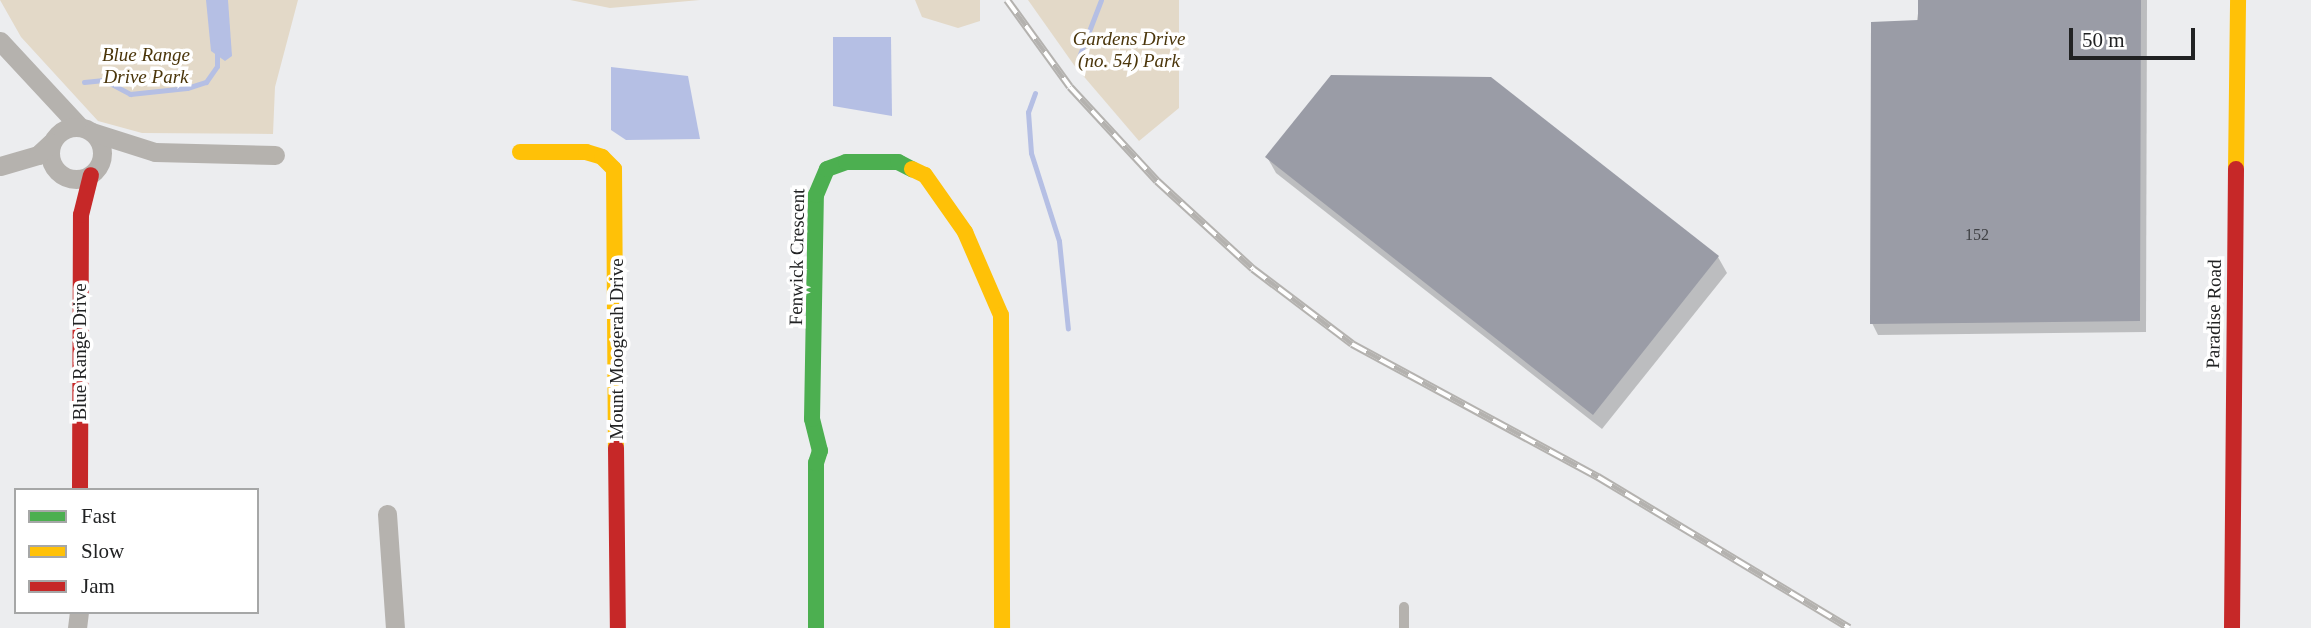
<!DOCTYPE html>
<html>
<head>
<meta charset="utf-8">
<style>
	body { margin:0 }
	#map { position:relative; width:2311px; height:628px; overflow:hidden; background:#ecedef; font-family:Georgia,serif }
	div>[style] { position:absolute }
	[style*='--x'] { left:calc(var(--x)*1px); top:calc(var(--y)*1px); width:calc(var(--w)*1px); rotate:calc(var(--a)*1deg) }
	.green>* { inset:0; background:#e3d9c8 }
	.water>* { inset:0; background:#b5bfe4 }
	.shadow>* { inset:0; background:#0003 }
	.stream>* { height:5px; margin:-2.5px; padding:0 2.5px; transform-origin:2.5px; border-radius:2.5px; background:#b5bfe4 }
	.building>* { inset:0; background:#9a9ca6 }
	.lane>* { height:10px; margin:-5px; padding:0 5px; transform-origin:5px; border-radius:5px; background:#b5b2ae }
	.street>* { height:19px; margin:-9.5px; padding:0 9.5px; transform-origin:9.5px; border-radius:9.5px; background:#b5b2ae }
	.street>.ring { margin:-9.5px; padding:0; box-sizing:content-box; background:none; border:19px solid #b5b2ae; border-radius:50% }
	.fast>* { height:16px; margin:-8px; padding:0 8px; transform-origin:8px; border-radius:8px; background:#4caf50 }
	.slow>* { height:16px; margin:-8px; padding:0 8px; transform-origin:8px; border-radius:8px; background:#ffc107 }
	.jam>* { height:16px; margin:-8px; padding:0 8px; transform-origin:8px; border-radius:8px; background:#c62828 }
	.rail>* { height:8px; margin-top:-4px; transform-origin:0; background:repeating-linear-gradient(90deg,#fff 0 16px,#b4b2af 0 32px); box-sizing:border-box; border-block:2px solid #b4b2af }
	span { translate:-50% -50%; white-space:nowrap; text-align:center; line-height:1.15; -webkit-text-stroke:7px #fff; paint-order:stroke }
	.number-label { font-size:16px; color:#3f4044 }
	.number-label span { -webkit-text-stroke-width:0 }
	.park-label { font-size:19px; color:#4b360b; font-style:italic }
	.street-label { font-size:19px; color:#212223 }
	.legend { position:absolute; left:14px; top:488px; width:245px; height:126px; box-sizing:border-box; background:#fff; border:2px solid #a6a7a7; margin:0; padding:9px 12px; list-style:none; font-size:21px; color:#212223 }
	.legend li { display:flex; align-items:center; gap:14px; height:35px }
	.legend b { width:35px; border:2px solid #a6a7a7 }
	.scale { position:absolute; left:2069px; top:28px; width:126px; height:32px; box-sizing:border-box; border:4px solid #212223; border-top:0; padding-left:9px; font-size:21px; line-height:24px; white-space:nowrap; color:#212223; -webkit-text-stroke:5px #fff; paint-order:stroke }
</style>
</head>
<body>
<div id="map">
	<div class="green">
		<i style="clip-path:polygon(0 0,298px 0,275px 87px,273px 134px,142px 133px,98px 121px,21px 37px)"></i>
		<i style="clip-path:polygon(570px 0,700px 0,610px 8px)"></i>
		<i style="clip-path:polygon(915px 0,980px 0,980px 21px,958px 28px,922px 17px)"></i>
		<i style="clip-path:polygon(1028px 0,1179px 0,1179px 108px,1139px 141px,1074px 65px)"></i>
	</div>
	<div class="water">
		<i style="clip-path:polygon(206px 0,228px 0,232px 56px,225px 61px,211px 51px)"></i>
		<i style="clip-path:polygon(833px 37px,891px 37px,892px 116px,833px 106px)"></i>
		<i style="clip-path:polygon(611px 67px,688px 76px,700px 139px,626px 140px,611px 130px)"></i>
	</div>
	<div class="shadow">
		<i style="clip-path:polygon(1920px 0,2147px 0,2146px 332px,1878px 335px,1872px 323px)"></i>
		<i style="clip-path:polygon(1267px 157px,1718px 257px,1727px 273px,1602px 429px,1276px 173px)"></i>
	</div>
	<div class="stream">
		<i style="--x:1079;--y:57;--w:61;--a:-68.9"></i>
		<i style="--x:84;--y:82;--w:20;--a:-6"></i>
		<i style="--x:104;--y:80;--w:30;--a:28"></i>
		<i style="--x:130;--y:94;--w:57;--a:-6"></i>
		<i style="--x:187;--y:88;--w:20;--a:-18"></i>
		<i style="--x:206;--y:82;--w:19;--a:-55"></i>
		<i style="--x:217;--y:66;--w:15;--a:-90"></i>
		<i style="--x:1035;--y:93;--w:20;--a:110"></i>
		<i style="--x:1028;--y:112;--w:41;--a:85.8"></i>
		<i style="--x:1031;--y:153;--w:92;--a:72.3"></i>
		<i style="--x:1059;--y:241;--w:88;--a:84.2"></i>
	</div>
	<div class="building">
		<i style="clip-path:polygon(1918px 0,2141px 0,2140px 321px,1870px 324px,1871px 22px,1918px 20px)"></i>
		<i style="clip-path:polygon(1331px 75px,1491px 77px,1719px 256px,1593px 415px,1265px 157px)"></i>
	</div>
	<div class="lane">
		<i style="--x:1404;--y:607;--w:21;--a:90"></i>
	</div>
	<div class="street">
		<i style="--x:0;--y:41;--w:117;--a:47.1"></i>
		<i class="ring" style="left:50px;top:127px;width:33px;height:33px"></i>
		<i style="--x:92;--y:132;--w:66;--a:17.6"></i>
		<i style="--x:155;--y:152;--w:120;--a:1.4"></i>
		<i style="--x:0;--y:166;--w:40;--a:-16"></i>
		<i style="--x:38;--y:155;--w:18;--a:-43"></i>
		<i style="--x:387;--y:514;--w:114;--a:86"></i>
		<i style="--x:77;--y:628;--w:16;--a:-83"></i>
	</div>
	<div class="fast">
		<i style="--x:816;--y:628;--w:165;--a:-90"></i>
		<i style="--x:816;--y:463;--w:13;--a:-72"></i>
		<i style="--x:820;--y:451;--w:33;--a:-104"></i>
		<i style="--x:812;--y:419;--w:224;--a:-89"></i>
		<i style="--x:816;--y:195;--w:28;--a:-67"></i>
		<i style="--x:827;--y:169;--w:20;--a:-20"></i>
		<i style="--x:846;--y:162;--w:52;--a:0"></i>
		<i style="--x:898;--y:162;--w:16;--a:27"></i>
	</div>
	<div class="slow">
		<i style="--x:520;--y:152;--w:66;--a:0"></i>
		<i style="--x:586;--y:152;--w:17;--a:17"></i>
		<i style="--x:602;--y:157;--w:17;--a:45"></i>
		<i style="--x:614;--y:169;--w:279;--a:89.6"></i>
		<i style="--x:912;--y:169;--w:14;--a:25"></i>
		<i style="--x:925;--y:175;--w:70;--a:54.9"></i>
		<i style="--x:965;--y:232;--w:90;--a:66.6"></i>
		<i style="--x:1001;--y:315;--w:313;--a:89.8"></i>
		<i style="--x:2236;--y:169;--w:169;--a:-89.3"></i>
	</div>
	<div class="jam">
		<i style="--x:616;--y:448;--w:180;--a:89.4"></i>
		<i style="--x:80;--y:490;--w:275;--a:-89.8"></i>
		<i style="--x:81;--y:215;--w:41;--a:-76"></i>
		<i style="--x:2232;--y:628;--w:459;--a:-89.5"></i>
	</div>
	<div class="rail">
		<i style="--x:1007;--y:0;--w:107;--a:54.1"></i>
		<i style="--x:1070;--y:87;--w:128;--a:47.2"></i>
		<i style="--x:1157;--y:181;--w:130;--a:42.5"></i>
		<i style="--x:1253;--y:269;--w:124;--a:37.1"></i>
		<i style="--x:1352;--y:344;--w:280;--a:28.4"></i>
		<i style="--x:1598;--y:477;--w:293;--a:31"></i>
	</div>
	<div class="number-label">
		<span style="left:1977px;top:235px">152</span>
	</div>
	<div class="park-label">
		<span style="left:1129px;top:50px">Gardens Drive<br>(no. 54) Park</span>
		<span style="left:146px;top:66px">Blue Range<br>Drive Park</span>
	</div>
	<div class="street-label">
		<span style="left:797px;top:257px;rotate:-89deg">Fenwick Crescent</span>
		<span style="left:2214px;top:314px;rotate:-89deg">Paradise Road</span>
		<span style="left:617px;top:349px;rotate:-90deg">Mount Moogerah Drive</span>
		<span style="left:80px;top:352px;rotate:-90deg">Blue Range Drive</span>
	</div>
	<ul class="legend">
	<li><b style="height:9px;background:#4caf50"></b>Fast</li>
	<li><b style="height:9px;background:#ffc107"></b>Slow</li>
	<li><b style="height:9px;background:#c62828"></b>Jam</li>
	</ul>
	<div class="scale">50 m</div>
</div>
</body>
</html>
